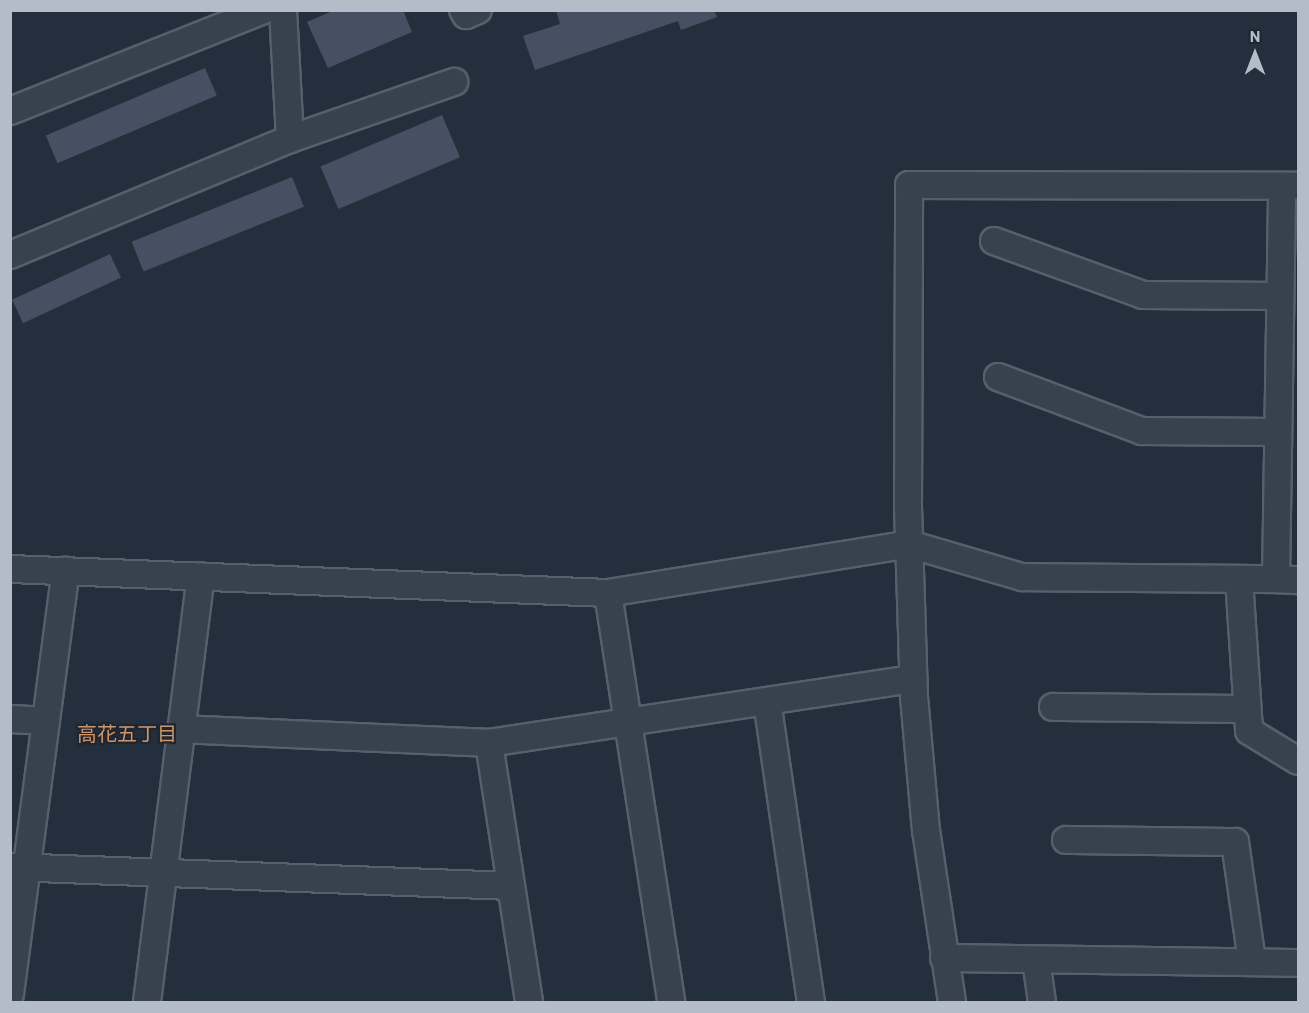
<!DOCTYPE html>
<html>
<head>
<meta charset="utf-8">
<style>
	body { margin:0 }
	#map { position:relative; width:1309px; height:1013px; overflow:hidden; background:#242f3e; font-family:Barlow,"Noto Sans JP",sans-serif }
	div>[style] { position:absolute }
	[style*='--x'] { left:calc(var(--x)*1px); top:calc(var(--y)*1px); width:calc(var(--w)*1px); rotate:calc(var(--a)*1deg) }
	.building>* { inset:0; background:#455162; transform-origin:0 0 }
	.roads { filter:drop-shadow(2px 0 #565f6c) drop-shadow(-2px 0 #565f6c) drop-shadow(0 2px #565f6c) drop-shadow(0 -2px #565f6c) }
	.street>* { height:26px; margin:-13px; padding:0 13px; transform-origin:13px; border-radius:13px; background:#38414e }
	span { translate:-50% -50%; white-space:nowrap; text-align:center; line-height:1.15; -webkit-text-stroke:4.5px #1d2633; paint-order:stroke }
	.neighbourhood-label { font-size:20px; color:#d59563 }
	.frame { position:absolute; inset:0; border:12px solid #b4bcc9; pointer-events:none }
	.north { position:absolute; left:1225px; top:24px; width:60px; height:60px; -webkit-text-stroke:4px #1d2633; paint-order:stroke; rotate:0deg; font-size:16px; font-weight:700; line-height:24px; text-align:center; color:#b4bcc9 }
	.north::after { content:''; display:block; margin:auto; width:21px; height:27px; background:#b4bcc9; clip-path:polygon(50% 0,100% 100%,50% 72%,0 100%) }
</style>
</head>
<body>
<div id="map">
	<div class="building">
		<i style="clip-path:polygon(335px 10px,403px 10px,412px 32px,328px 68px,307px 22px)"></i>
		<i style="clip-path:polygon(556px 10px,714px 10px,717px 17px,681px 30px,678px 21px,535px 70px,523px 36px,560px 24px)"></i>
		<i style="left:205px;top:68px;width:30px;height:173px;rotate:67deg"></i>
		<i style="left:442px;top:115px;width:46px;height:132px;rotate:67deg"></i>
		<i style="left:292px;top:177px;width:32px;height:173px;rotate:68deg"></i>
		<i style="left:110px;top:254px;width:26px;height:108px;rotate:65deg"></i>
	</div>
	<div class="roads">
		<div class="street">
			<i style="--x:463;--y:10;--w:6;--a:59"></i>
			<i style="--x:466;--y:15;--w:13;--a:-23"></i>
			<i style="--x:10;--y:111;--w:273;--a:-21.7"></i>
			<i style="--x:290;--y:139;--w:174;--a:-19.2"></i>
			<i style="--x:994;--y:241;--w:158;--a:19.9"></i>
			<i style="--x:1143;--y:295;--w:137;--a:0.4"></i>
			<i style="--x:10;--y:255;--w:303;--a:-22.5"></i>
			<i style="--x:290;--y:139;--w:129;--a:-93.1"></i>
			<i style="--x:998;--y:377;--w:154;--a:20.6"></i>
			<i style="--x:1142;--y:431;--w:136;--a:0.4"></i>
			<i style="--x:10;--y:569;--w:598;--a:2.3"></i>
			<i style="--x:608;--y:593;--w:305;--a:-9.2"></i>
			<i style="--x:909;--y:544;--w:118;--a:16.3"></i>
			<i style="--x:1022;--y:577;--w:254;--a:0.5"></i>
			<i style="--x:1276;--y:579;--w:393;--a:-89.1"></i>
			<i style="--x:1239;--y:579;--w:152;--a:86.2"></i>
			<i style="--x:1249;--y:731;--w:57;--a:31.5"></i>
			<i style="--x:1276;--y:579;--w:22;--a:3"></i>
			<i style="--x:608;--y:593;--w:414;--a:81.2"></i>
			<i style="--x:767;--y:701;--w:304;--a:81.7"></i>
			<i style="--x:1053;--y:707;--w:194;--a:0.6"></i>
			<i style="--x:10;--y:719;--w:36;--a:3"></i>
			<i style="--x:181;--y:729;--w:308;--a:2.6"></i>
			<i style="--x:489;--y:743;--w:429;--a:-8.6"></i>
			<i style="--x:489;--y:743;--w:262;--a:81.2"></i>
			<i style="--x:1066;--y:840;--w:169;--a:0.7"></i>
			<i style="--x:1235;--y:842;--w:121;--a:81.9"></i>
			<i style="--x:10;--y:867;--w:501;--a:2.17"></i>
			<i style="--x:944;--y:958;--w:354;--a:0.8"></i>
			<i style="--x:1036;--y:960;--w:42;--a:81.9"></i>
			<i style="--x:10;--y:994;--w:427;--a:-82.5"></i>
			<i style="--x:147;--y:1002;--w:429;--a:-82.8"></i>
			<i style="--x:952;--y:1002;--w:173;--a:-98.6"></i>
			<i style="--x:926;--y:831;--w:135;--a:-95.1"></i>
			<i style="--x:914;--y:697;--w:189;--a:-91.8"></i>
			<i style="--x:908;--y:508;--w:323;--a:-89.8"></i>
			<i style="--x:909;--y:185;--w:389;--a:0.1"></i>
		</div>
	</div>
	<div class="neighbourhood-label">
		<span style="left:127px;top:733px">高花五丁目</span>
	</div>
	<div class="frame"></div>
	<div class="north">N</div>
</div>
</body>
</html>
